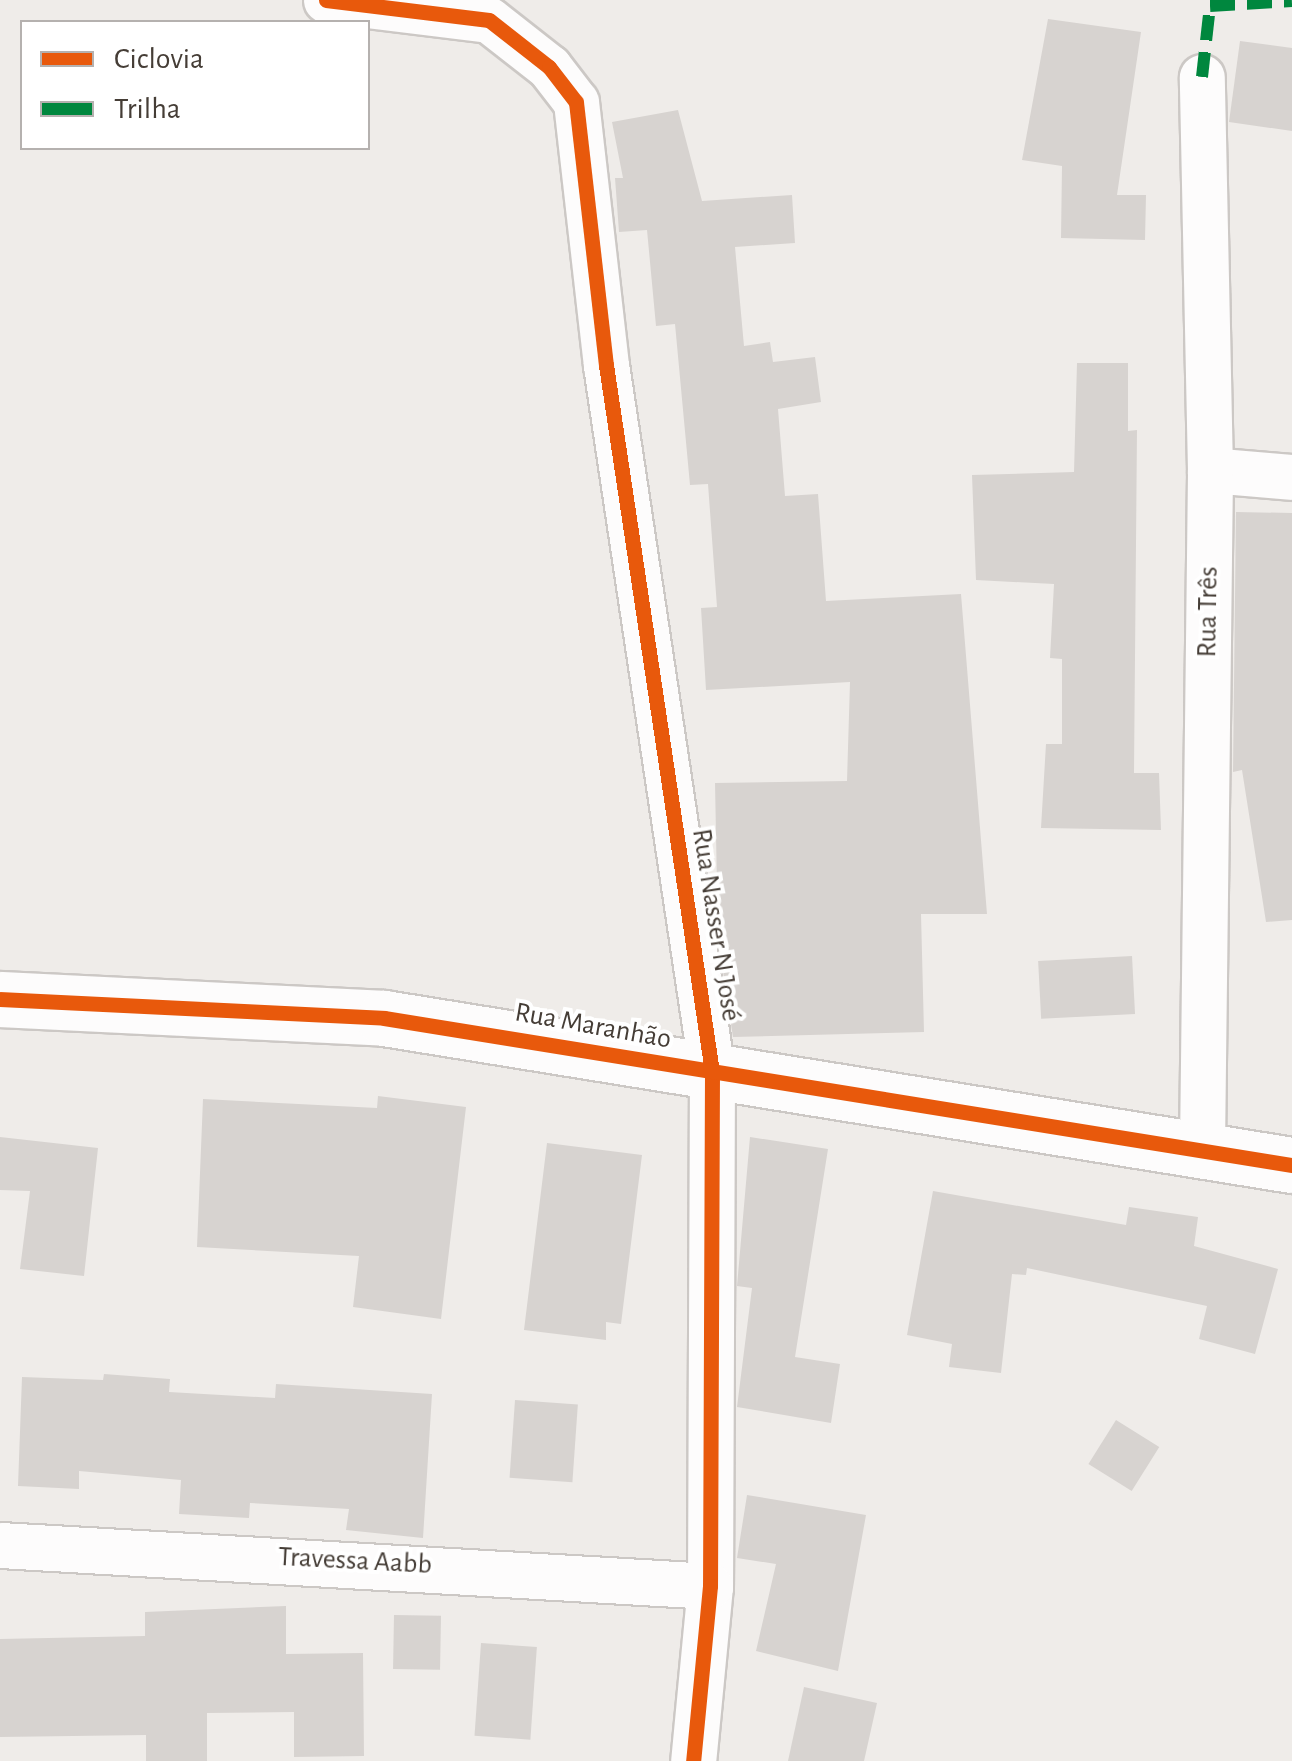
<!DOCTYPE html>
<html>
<head>
<meta charset="utf-8">
<style>
	body { margin:0 }
	#map { position:relative; width:1292px; height:1761px; overflow:hidden; background:#efece9; font-family:"Alegreya Sans",sans-serif }
	div>[style] { position:absolute }
	[style*='--x'] { left:calc(var(--x)*1px); top:calc(var(--y)*1px); width:calc(var(--w)*1px); rotate:calc(var(--a)*1deg) }
	.building>* { inset:0; background:#d7d3d0; transform-origin:0 0 }
	.roads { filter:drop-shadow(2px 0 #ccc8c5) drop-shadow(-2px 0 #ccc8c5) drop-shadow(0 2px #ccc8c5) drop-shadow(0 -2px #ccc8c5) }
	.minor>* { height:45px; margin:-22.5px; padding:0 22.5px; transform-origin:22.5px; border-radius:22.5px; background:#fdfcfc }
	.tertiary>* { height:55px; margin:-27.5px; padding:0 27.5px; transform-origin:27.5px; border-radius:27.5px; background:#fdfcfc }
	.quiet>* { height:12px; margin-top:-6px; transform-origin:0; background:repeating-linear-gradient(90deg,#00873e 0 25px,transparent 0 37px) }
	.cycleway>* { height:15px; margin:-7.5px; padding:0 7.5px; transform-origin:7.5px; border-radius:7.5px; background:#e8590c }
	span { translate:-50% -50%; white-space:nowrap; text-align:center; line-height:1.15; -webkit-text-stroke:8px #fff; paint-order:stroke }
	.street-label { font-size:28px; color:#453d36 }
	.legend { position:absolute; left:20px; top:20px; width:350px; height:130px; box-sizing:border-box; background:#fff; border:2px solid #b5b1af; margin:0; padding:12px 18px; list-style:none; font-size:30px; color:#453d36 }
	.legend li { display:flex; align-items:center; gap:20px; height:50px }
	.legend b { width:50px; border:2px solid #b5b1af }
</style>
</head>
<body>
<div id="map">
	<div class="building">
		<i style="clip-path:polygon(1048px 19px,1141px 32px,1117px 195px,1146px 195px,1145px 240px,1061px 238px,1062px 166px,1022px 160px)"></i>
		<i style="clip-path:polygon(1240px 41px,1292px 48px,1292px 131px,1229px 122px)"></i>
		<i style="clip-path:polygon(678px 110px,702px 201px,792px 195px,795px 243px,735px 247px,744px 346px,770px 342px,773px 362px,815px 357px,821px 402px,778px 409px,785px 496px,818px 494px,826px 601px,961px 594px,987px 914px,921px 914px,924px 1032px,733px 1037px,718px 938px,715px 783px,847px 781px,850px 682px,706px 690px,701px 608px,717px 607px,708px 484px,690px 485px,675px 324px,656px 326px,647px 230px,619px 232px,615px 178px,623px 178px,612px 122px)"></i>
		<i style="clip-path:polygon(1077px 363px,1128px 363px,1128px 431px,1137px 430px,1134px 773px,1159px 773px,1161px 830px,1041px 828px,1046px 744px,1062px 744px,1062px 659px,1050px 658px,1054px 584px,976px 580px,972px 475px,1074px 472px)"></i>
		<i style="clip-path:polygon(1236px 512px,1292px 513px,1292px 920px,1266px 922px,1242px 770px,1233px 772px)"></i>
		<i style="left:1132px;top:956px;width:58px;height:94px;rotate:87deg"></i>
		<i style="clip-path:polygon(378px 1096px,466px 1107px,441px 1319px,353px 1307px,359px 1256px,197px 1247px,203px 1099px,377px 1108px)"></i>
		<i style="clip-path:polygon(0 1137px,98px 1148px,84px 1276px,20px 1269px,30px 1191px,0 1190px)"></i>
		<i style="clip-path:polygon(750px 1137px,828px 1149px,795px 1357px,840px 1364px,831px 1423px,737px 1407px,752px 1288px,737px 1286px)"></i>
		<i style="clip-path:polygon(547px 1143px,642px 1155px,621px 1324px,606px 1322px,606px 1340px,524px 1330px)"></i>
		<i style="clip-path:polygon(933px 1191px,1126px 1225px,1129px 1207px,1198px 1217px,1194px 1246px,1278px 1269px,1255px 1354px,1199px 1339px,1207px 1306px,1027px 1268px,1026px 1275px,1012px 1274px,1001px 1373px,949px 1367px,952px 1344px,907px 1335px)"></i>
		<i style="clip-path:polygon(104px 1374px,170px 1379px,169px 1392px,275px 1398px,276px 1384px,432px 1394px,423px 1538px,346px 1530px,349px 1509px,250px 1503px,249px 1518px,179px 1514px,181px 1480px,79px 1471px,79px 1489px,18px 1486px,22px 1377px,103px 1380px)"></i>
		<i style="left:515px;top:1400px;width:63px;height:78px;rotate:4deg"></i>
		<i style="left:1116px;top:1420px;width:51px;height:52px;rotate:32deg"></i>
		<i style="clip-path:polygon(747px 1495px,866px 1515px,838px 1671px,756px 1651px,776px 1564px,737px 1558px)"></i>
		<i style="clip-path:polygon(286px 1606px,286px 1654px,363px 1653px,364px 1756px,294px 1757px,294px 1712px,207px 1713px,207px 1761px,146px 1761px,146px 1735px,0 1737px,0 1639px,145px 1636px,145px 1612px)"></i>
		<i style="left:394px;top:1615px;width:47px;height:54px;rotate:1deg"></i>
		<i style="left:481px;top:1643px;width:56px;height:93px;rotate:4deg"></i>
		<i style="clip-path:polygon(804px 1687px,877px 1703px,864px 1761px,788px 1761px)"></i>
	</div>
	<div class="roads">
		<div class="minor">
			<i style="--x:326;--y:0;--w:164;--a:7"></i>
			<i style="--x:489;--y:20;--w:76;--a:38.1"></i>
			<i style="--x:549;--y:67;--w:44;--a:52.4"></i>
			<i style="--x:576;--y:102;--w:265;--a:83.5"></i>
			<i style="--x:606;--y:365;--w:715;--a:81.47"></i>
			<i style="--x:712;--y:1072;--w:514;--a:90.22"></i>
			<i style="--x:710;--y:1586;--w:176;--a:95.5"></i>
			<i style="--x:1210;--y:470;--w:82;--a:4.9"></i>
			<i style="--x:1202;--y:1147;--w:677;--a:-89.32"></i>
			<i style="--x:1210;--y:470;--w:393;--a:-91.2"></i>
			<i style="--x:0;--y:1545;--w:711;--a:3.3"></i>
		</div>
		<div class="tertiary">
			<i style="--x:0;--y:999;--w:384;--a:2.8"></i>
			<i style="--x:384;--y:1018;--w:920;--a:9.2"></i>
		</div>
	</div>
	<div class="quiet">
		<i style="--x:1202;--y:77;--w:71;--a:-83.6"></i>
		<i style="--x:1210;--y:6;--w:82;--a:-3.5"></i>
	</div>
	<div class="cycleway">
		<i style="--x:326;--y:0;--w:164;--a:7"></i>
		<i style="--x:489;--y:20;--w:76;--a:38.1"></i>
		<i style="--x:549;--y:67;--w:44;--a:52.4"></i>
		<i style="--x:576;--y:102;--w:265;--a:83.5"></i>
		<i style="--x:606;--y:365;--w:715;--a:81.47"></i>
		<i style="--x:712;--y:1072;--w:514;--a:90.22"></i>
		<i style="--x:710;--y:1586;--w:176;--a:95.5"></i>
		<i style="--x:0;--y:999;--w:384;--a:2.8"></i>
		<i style="--x:384;--y:1018;--w:920;--a:9.2"></i>
	</div>
	<div class="street-label">
		<span style="left:1208px;top:612px;rotate:-89deg">Rua Três</span>
		<span style="left:716px;top:925px;rotate:81deg">Rua Nasser N José</span>
		<span style="left:593px;top:1026px;rotate:10deg">Rua Maranhão</span>
		<span style="left:355px;top:1561px;rotate:3deg">Travessa Aabb</span>
	</div>
	<ul class="legend">
	<li><b style="height:12px;background:#e8590c"></b>Ciclovia</li>
	<li><b style="height:12px;background:#00873e"></b>Trilha</li>
	</ul>
</div>
</body>
</html>
